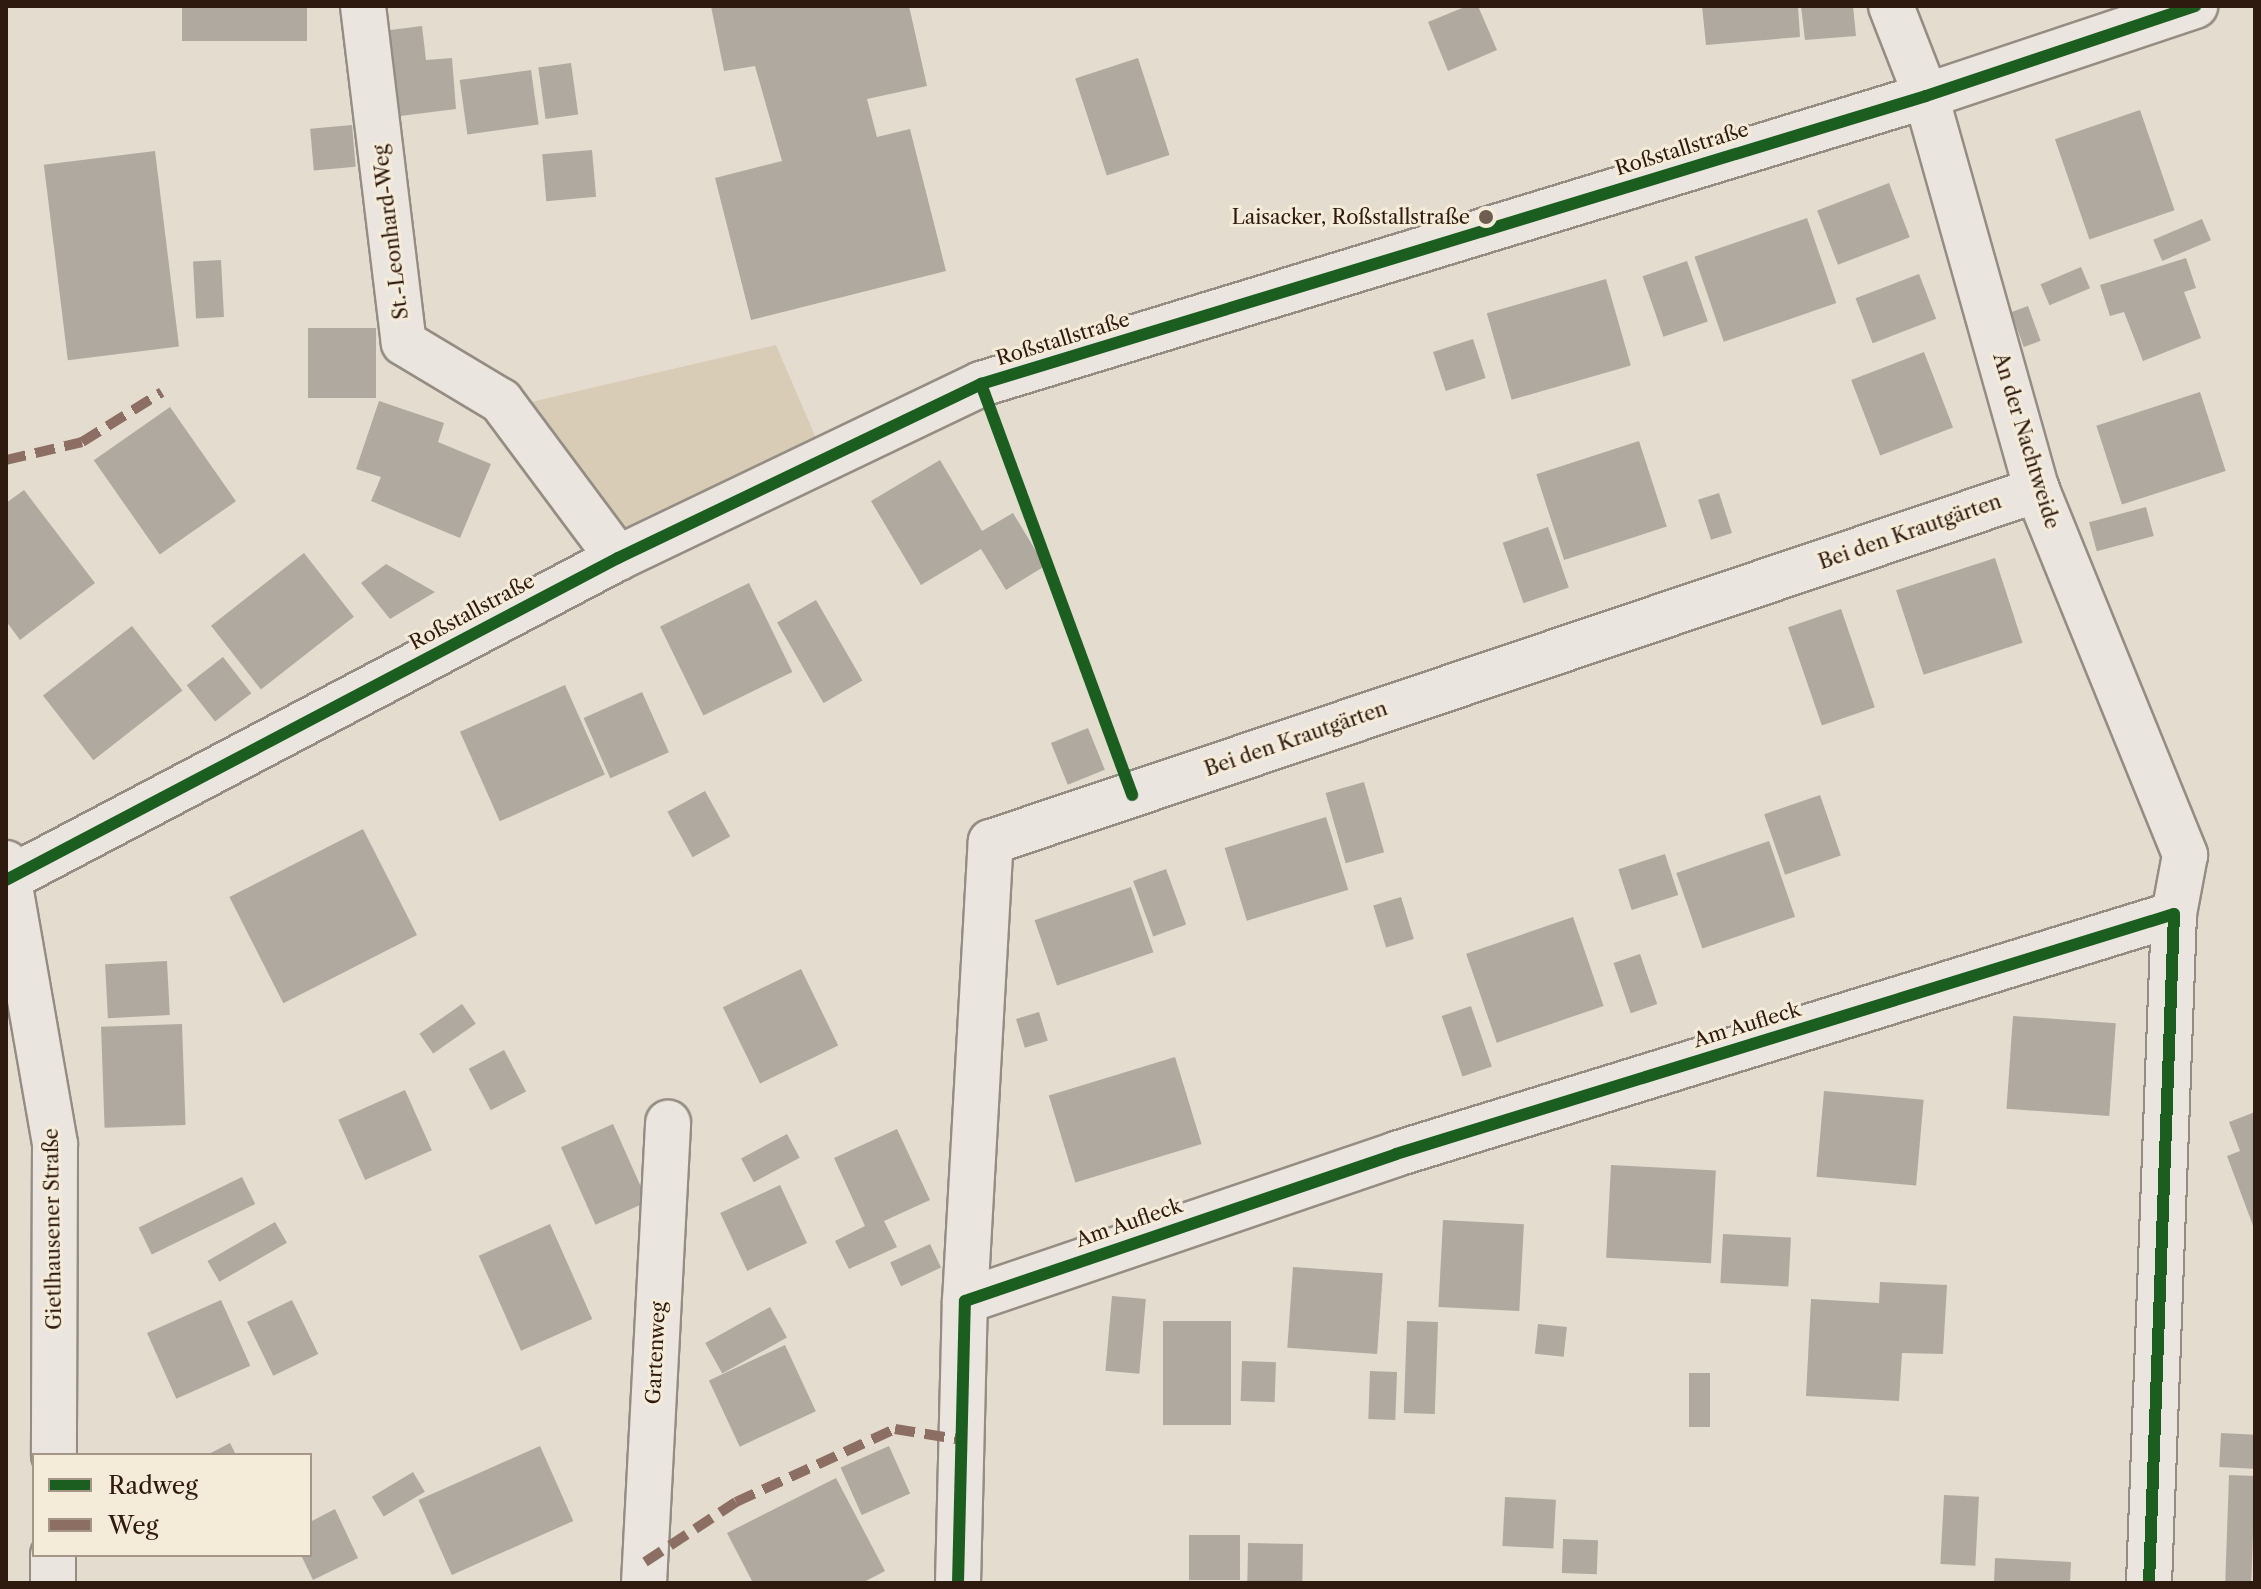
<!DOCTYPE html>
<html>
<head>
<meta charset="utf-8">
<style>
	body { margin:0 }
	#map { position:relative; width:2261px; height:1589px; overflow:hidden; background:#e4dcce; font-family:"Libre Caslon Text",serif }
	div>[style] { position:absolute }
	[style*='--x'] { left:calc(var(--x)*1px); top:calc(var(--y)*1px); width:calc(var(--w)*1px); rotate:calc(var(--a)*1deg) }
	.green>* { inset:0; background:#d8ccb7 }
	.building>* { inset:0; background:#b0a99f; transform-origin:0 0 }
	.roads { filter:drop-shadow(2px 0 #958d84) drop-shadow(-2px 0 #958d84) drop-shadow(0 2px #958d84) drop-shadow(0 -2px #958d84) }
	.street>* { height:44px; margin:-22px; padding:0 22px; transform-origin:22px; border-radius:22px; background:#eae6df }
	.quiet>* { height:10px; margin-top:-5px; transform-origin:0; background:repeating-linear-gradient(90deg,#8d6e63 0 20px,transparent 0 30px) }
	.cycleway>* { height:12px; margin:-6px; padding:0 6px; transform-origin:6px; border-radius:6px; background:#1b5e20 }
	.dots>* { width:22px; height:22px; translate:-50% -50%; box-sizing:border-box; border:4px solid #f4ebd9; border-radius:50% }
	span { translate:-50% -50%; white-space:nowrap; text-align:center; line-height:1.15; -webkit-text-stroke:6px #f4ebd9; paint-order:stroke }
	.street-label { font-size:20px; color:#2f1a0f }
	.poi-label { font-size:20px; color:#2f1a0f }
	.right { translate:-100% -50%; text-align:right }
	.frame { position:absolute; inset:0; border:8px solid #2f1a0f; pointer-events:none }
	.legend { position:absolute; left:32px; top:1453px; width:280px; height:104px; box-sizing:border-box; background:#f4ebd9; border:2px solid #a59788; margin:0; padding:10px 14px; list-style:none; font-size:24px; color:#2f1a0f }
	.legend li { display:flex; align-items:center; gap:16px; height:40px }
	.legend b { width:40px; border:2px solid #a59788 }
</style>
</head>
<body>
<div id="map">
	<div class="green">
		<i style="clip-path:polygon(776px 345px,819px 445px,621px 542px,518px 405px)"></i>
	</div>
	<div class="building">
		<i style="left:182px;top:6px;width:125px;height:35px"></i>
		<i style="clip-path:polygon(711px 6px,909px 6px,927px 86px,867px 99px,877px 137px,910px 129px,946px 271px,751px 320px,715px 178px,782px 161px,755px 66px,724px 71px)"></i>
		<i style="clip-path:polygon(1467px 6px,1478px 6px,1497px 50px,1448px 71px,1428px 22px)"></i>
		<i style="clip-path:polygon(1702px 6px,1798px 6px,1800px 37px,1706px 45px)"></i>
		<i style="clip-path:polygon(1801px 6px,1853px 6px,1856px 36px,1805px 40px)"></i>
		<i style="clip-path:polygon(422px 26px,426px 60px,452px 58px,456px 109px,392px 117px,382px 31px)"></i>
		<i style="left:1138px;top:58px;width:102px;height:66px;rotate:72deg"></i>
		<i style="left:571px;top:63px;width:52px;height:33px;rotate:82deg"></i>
		<i style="left:531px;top:70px;width:55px;height:72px;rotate:82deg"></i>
		<i style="left:2140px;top:110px;width:106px;height:90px;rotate:71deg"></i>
		<i style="left:352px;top:125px;width:42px;height:42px;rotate:85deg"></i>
		<i style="left:592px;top:150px;width:47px;height:50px;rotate:85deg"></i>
		<i style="left:155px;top:151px;width:197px;height:112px;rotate:83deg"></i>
		<i style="left:1889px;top:183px;width:58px;height:77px;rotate:69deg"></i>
		<i style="left:1807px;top:218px;width:90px;height:119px;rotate:71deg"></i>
		<i style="left:2202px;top:219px;width:23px;height:53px;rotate:67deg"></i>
		<i style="clip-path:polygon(2186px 258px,2196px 288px,2184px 292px,2201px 338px,2143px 361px,2124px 312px,2110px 316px,2100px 285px)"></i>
		<i style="left:221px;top:260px;width:57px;height:28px;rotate:87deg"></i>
		<i style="left:1687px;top:261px;width:64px;height:47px;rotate:71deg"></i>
		<i style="left:2081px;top:267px;width:23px;height:44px;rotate:67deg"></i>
		<i style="left:1919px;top:274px;width:48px;height:68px;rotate:69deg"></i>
		<i style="left:1606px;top:279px;width:90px;height:124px;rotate:74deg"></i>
		<i style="left:2028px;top:306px;width:37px;height:18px;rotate:70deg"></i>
		<i style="left:308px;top:328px;width:68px;height:70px"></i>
		<i style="left:1473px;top:339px;width:41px;height:42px;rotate:72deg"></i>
		<i style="left:1924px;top:352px;width:81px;height:78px;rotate:69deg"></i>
		<i style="left:2200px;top:392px;width:83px;height:109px;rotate:72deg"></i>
		<i style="clip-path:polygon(379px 401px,444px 423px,438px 442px,491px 464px,460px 538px,371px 501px,381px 477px,356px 469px)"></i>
		<i style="left:170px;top:407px;width:115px;height:93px;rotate:55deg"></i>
		<i style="left:1639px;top:441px;width:90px;height:108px;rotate:72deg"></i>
		<i style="clip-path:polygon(940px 460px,982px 531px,1013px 513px,1045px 566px,1006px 590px,981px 549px,921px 585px,871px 501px)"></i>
		<i style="clip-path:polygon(24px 490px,95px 583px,20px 640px,6px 621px,6px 503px)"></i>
		<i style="left:1719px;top:493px;width:42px;height:22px;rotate:72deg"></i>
		<i style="left:2146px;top:507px;width:30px;height:59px;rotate:75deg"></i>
		<i style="left:1548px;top:527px;width:64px;height:48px;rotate:71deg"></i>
		<i style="left:304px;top:553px;width:81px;height:118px;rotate:52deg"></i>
		<i style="left:1995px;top:558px;width:89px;height:104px;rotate:72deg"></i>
		<i style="clip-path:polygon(386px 564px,435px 592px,390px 619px,361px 583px)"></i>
		<i style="left:749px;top:583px;width:99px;height:99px;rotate:64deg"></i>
		<i style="left:816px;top:600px;width:93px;height:45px;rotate:60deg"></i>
		<i style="left:1841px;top:609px;width:104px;height:56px;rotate:71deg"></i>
		<i style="left:132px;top:626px;width:82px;height:113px;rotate:52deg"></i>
		<i style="left:223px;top:657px;width:46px;height:46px;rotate:52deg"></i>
		<i style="left:565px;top:685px;width:98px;height:115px;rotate:66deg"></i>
		<i style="left:642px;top:692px;width:66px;height:64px;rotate:66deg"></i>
		<i style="left:1088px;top:728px;width:45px;height:40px;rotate:68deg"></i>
		<i style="left:1364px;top:782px;width:73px;height:40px;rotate:74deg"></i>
		<i style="left:705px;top:791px;width:52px;height:43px;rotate:61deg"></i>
		<i style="left:1820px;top:795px;width:64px;height:59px;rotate:71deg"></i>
		<i style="left:1326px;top:817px;width:76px;height:106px;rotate:73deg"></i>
		<i style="left:363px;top:829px;width:119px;height:150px;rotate:63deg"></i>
		<i style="left:1769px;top:841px;width:80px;height:98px;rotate:71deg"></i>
		<i style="left:1665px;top:854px;width:43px;height:49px;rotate:72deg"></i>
		<i style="left:1166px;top:869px;width:59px;height:35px;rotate:70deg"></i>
		<i style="left:1131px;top:887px;width:69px;height:102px;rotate:71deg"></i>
		<i style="left:1401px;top:897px;width:44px;height:29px;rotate:73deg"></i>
		<i style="left:1573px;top:917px;width:94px;height:113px;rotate:71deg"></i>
		<i style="left:1640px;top:954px;width:53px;height:28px;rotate:71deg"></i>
		<i style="left:167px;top:961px;width:54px;height:62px;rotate:87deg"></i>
		<i style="left:801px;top:969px;width:85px;height:87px;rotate:64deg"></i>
		<i style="left:462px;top:1004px;width:24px;height:52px;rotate:55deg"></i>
		<i style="left:1471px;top:1006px;width:64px;height:31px;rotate:71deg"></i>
		<i style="left:1039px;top:1012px;width:30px;height:24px;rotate:73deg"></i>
		<i style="left:2013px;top:1016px;width:103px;height:93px;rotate:4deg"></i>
		<i style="left:182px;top:1024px;width:101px;height:81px;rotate:88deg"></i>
		<i style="left:504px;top:1050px;width:47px;height:40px;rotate:62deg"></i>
		<i style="left:1175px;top:1057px;width:91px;height:132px;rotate:73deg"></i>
		<i style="left:405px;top:1090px;width:66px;height:73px;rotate:66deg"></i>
		<i style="left:1824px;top:1091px;width:100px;height:86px;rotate:5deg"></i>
		<i style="clip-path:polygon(2255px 1112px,2255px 1231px,2227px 1156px,2240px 1151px,2229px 1122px)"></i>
		<i style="left:613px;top:1124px;width:85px;height:57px;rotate:66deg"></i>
		<i style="clip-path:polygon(897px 1129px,930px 1200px,884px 1221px,897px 1247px,849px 1269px,835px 1241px,865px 1226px,834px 1158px)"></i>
		<i style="left:787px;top:1134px;width:27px;height:52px;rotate:62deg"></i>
		<i style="left:1611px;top:1165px;width:105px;height:93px;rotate:3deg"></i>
		<i style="left:242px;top:1177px;width:30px;height:115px;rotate:64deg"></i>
		<i style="left:780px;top:1185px;width:64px;height:66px;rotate:65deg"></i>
		<i style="left:1443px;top:1220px;width:81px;height:87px;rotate:3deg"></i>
		<i style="left:275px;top:1222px;width:24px;height:78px;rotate:60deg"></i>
		<i style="left:550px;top:1224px;width:104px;height:78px;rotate:66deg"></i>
		<i style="left:1723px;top:1234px;width:68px;height:49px;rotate:3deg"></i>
		<i style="left:930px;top:1244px;width:26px;height:44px;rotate:65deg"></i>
		<i style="left:1293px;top:1267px;width:90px;height:81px;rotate:4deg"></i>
		<i style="clip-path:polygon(1880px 1282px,1947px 1285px,1943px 1354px,1902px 1353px,1899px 1401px,1806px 1396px,1811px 1299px,1879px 1303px)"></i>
		<i style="left:1112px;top:1296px;width:34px;height:75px;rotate:5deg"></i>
		<i style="left:221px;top:1300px;width:72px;height:81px;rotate:66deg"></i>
		<i style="left:292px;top:1300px;width:60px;height:50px;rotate:64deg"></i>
		<i style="left:770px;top:1307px;width:35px;height:74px;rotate:61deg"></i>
		<i style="left:1163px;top:1321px;width:68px;height:104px"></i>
		<i style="left:1407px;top:1321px;width:31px;height:92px;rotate:2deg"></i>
		<i style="left:1538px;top:1324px;width:29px;height:30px;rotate:6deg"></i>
		<i style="left:785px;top:1345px;width:73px;height:84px;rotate:65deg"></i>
		<i style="left:1242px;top:1361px;width:34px;height:40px;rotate:2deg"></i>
		<i style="left:1370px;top:1371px;width:27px;height:48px;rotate:2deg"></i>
		<i style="left:1689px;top:1373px;width:21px;height:54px"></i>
		<i style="left:2221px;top:1433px;width:34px;height:34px;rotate:3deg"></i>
		<i style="clip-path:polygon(230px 1443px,236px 1455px,207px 1455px)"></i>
		<i style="left:540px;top:1446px;width:82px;height:133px;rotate:66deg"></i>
		<i style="left:889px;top:1446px;width:52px;height:53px;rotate:66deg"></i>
		<i style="left:413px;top:1472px;width:23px;height:48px;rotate:59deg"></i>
		<i style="left:2229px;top:1475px;width:26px;height:108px;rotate:2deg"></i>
		<i style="clip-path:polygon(836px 1478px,885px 1571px,862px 1583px,753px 1583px,727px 1533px)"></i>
		<i style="left:1944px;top:1495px;width:35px;height:69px;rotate:3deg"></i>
		<i style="left:1505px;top:1497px;width:51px;height:49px;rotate:3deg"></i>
		<i style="clip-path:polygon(335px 1509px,358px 1558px,313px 1580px,301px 1555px,310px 1555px,310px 1522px)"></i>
		<i style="left:1189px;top:1535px;width:51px;height:45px"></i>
		<i style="left:1563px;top:1539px;width:35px;height:34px;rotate:2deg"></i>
		<i style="left:1248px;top:1543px;width:55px;height:40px;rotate:1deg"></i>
		<i style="clip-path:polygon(1995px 1558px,2071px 1562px,2070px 1583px,1994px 1583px)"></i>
	</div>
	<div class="roads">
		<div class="street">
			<i style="--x:363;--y:6;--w:339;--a:83.1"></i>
			<i style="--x:404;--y:343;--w:113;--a:30.9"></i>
			<i style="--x:501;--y:401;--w:196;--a:53.3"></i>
			<i style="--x:1891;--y:6;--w:97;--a:68.7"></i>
			<i style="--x:1926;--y:96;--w:409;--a:74.3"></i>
			<i style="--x:2037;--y:490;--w:394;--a:67.9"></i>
			<i style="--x:2185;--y:855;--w:60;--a:100.6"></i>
			<i style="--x:6;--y:863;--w:285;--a:80.1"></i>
			<i style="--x:55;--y:1144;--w:311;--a:90.2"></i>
			<i style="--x:6;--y:880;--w:692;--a:-27.75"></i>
			<i style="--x:618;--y:558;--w:403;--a:-25.6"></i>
			<i style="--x:981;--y:384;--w:988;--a:-16.95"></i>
			<i style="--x:1926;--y:96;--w:284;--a:-18.5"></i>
			<i style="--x:965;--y:1301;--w:460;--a:-86.8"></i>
			<i style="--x:991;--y:842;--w:1104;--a:-18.6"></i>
			<i style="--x:53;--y:1583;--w:28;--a:-90"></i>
			<i style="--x:644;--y:1583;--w:461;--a:-87"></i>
			<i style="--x:958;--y:1583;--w:282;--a:-88.6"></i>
			<i style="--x:965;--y:1301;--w:455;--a:-18.8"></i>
			<i style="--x:1396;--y:1154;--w:814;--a:-17.14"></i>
			<i style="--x:2174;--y:914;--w:669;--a:92.14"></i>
		</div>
	</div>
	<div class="quiet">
		<i style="--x:6;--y:460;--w:78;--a:-13.3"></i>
		<i style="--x:82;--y:442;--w:94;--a:-32"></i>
		<i style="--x:645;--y:1562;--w:109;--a:-33.4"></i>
		<i style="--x:736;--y:1502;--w:175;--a:-24.7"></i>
		<i style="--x:895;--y:1429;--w:69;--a:9.2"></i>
	</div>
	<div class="cycleway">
		<i style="--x:981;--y:384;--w:438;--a:69.8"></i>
		<i style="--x:6;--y:880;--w:692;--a:-27.75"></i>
		<i style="--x:618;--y:558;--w:403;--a:-25.6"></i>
		<i style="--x:981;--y:384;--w:988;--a:-16.95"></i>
		<i style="--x:1926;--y:96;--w:284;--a:-18.5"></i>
		<i style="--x:958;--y:1583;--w:282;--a:-88.6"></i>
		<i style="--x:965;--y:1301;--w:455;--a:-18.8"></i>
		<i style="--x:1396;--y:1154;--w:814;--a:-17.14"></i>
		<i style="--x:2174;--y:914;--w:669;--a:92.14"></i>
	</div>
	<div class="dots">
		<i style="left:1486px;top:217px;background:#6e5e52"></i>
	</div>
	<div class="street-label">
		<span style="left:1682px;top:149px;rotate:-17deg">Roßstallstraße</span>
		<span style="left:391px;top:232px;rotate:-97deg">St.-Leonhard-Weg</span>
		<span style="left:1063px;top:339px;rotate:-17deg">Roßstallstraße</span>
		<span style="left:2026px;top:441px;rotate:73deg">An der Nachtweide</span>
		<span style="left:1910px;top:532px;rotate:-19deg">Bei den Krautgärten</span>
		<span style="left:472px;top:612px;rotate:-28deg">Roßstallstraße</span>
		<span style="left:1296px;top:739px;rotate:-19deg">Bei den Krautgärten</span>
		<span style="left:1747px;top:1025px;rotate:-17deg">Am Aufleck</span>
		<span style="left:1129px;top:1223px;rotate:-19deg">Am Aufleck</span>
		<span style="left:53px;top:1229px;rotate:-91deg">Gietlhausener Straße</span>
		<span style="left:656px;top:1353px;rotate:-87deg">Gartenweg</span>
	</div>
	<div class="poi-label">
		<span class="right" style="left:1470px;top:217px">Laisacker, Roßstallstraße</span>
	</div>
	<div class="frame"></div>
	<ul class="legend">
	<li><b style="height:10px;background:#1b5e20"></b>Radweg</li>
	<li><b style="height:10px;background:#8d6e63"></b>Weg</li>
	</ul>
</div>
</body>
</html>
